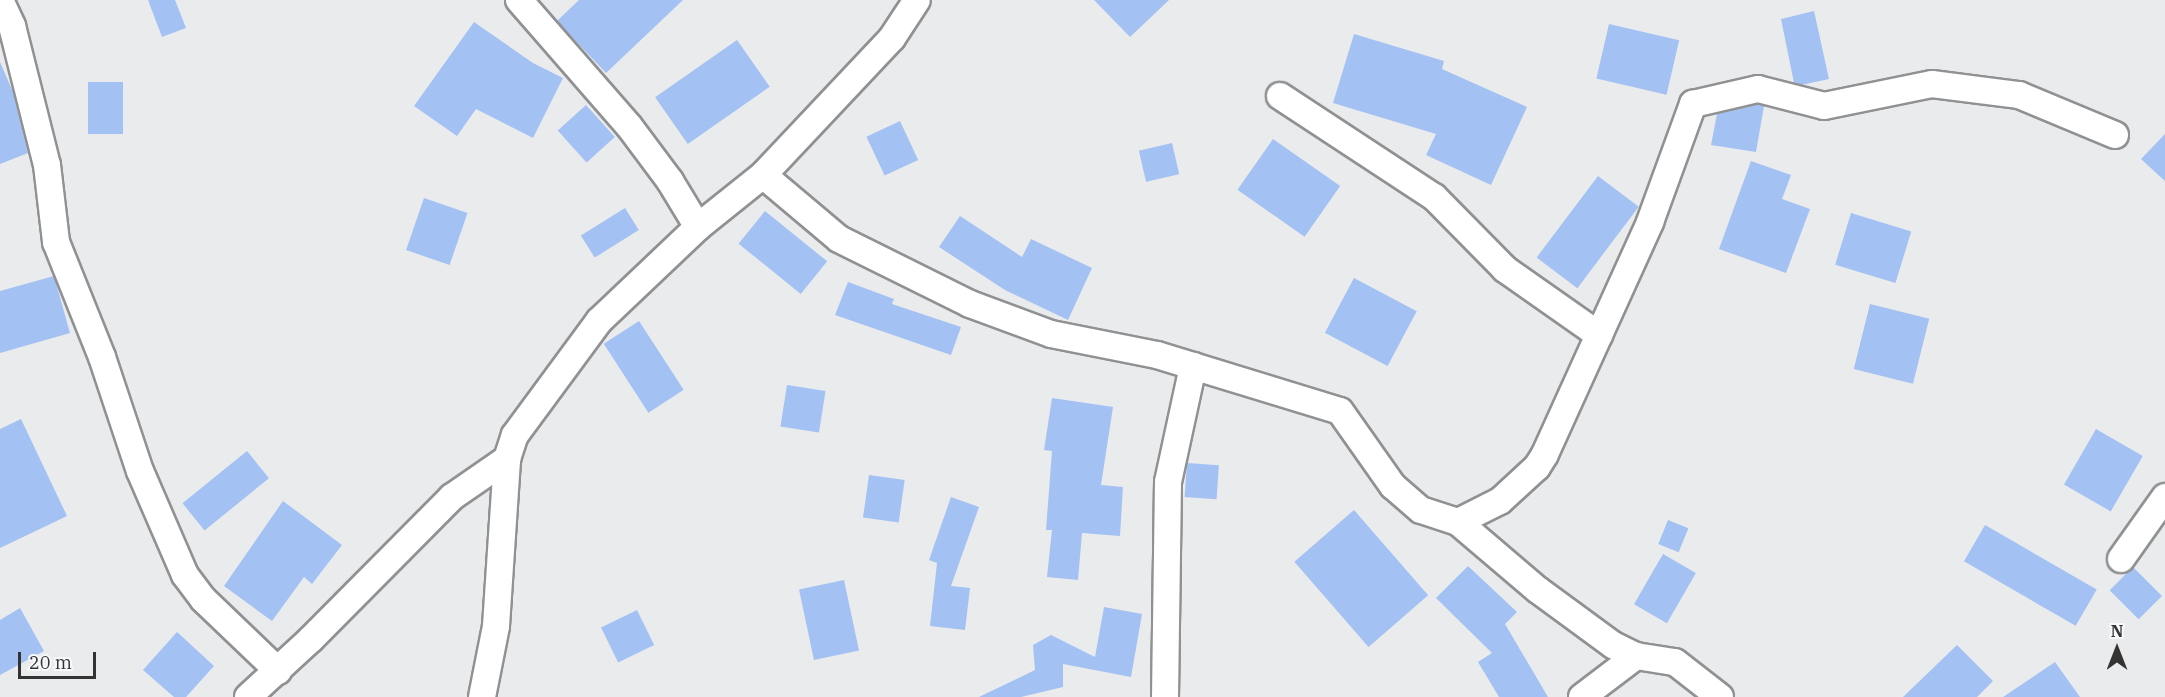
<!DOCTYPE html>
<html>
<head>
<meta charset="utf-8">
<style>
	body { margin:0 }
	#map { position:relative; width:2165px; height:697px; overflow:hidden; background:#eaebed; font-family:"IBM Plex Serif",serif }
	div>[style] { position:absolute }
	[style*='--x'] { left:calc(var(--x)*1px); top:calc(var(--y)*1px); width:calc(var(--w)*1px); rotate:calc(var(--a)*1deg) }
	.building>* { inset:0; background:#a3c1f2; transform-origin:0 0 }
	.roads { filter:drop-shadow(2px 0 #909193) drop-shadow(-2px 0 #909193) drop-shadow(0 2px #909193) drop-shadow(0 -2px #909193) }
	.street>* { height:26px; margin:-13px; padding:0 13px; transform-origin:13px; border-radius:13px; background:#fff }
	span { translate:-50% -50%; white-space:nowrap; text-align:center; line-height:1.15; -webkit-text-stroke:4.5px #f7f9fa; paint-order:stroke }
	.north { position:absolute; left:2087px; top:619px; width:60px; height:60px; -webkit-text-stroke:4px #f7f9fa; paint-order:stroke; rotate:0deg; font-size:16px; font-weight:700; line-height:24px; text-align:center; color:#333334 }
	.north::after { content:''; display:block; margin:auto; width:21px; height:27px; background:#333334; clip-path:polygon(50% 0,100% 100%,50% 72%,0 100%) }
	.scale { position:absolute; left:18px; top:652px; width:78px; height:27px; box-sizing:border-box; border:3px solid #333334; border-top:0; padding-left:8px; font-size:18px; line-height:21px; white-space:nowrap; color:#333334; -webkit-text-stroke:4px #f7f9fa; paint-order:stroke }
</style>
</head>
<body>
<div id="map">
	<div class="building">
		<i style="clip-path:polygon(148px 0,175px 0,186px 28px,162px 37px)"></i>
		<i style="clip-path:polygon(579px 0,683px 0,606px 73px,557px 21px)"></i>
		<i style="clip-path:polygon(1094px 0,1169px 0,1130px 37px)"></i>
		<i style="clip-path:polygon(1814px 11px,1829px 79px,1801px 85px,1794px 83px,1781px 19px)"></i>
		<i style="clip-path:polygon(474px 22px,533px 63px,563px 78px,533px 138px,476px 109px,457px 136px,414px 106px)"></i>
		<i style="left:1609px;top:24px;width:72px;height:56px;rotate:13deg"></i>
		<i style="clip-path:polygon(1354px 34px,1444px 61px,1442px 69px,1527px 107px,1491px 185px,1426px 155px,1436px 134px,1333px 103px)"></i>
		<i style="left:737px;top:40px;width:57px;height:100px;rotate:55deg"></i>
		<i style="clip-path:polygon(0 62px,13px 92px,28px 153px,0 164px)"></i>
		<i style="left:88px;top:82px;width:35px;height:52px"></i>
		<i style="clip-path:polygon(1758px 104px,1764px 106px,1756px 152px,1711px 145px,1717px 114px)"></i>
		<i style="left:586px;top:105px;width:43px;height:38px;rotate:48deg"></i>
		<i style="left:900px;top:121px;width:43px;height:37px;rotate:65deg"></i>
		<i style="clip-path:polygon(2165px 134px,2165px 181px,2141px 159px)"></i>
		<i style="left:1273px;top:139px;width:82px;height:62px;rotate:35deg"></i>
		<i style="left:1172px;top:143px;width:32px;height:34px;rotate:77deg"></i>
		<i style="clip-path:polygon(1751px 161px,1791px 175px,1782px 199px,1810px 209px,1786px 273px,1719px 249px)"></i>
		<i style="left:1598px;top:176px;width:51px;height:102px;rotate:37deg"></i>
		<i style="left:424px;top:198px;width:46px;height:55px;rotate:19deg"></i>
		<i style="left:625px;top:208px;width:26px;height:52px;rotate:58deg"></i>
		<i style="left:765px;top:211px;width:80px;height:42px;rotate:39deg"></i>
		<i style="left:1851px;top:213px;width:63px;height:54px;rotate:17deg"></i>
		<i style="clip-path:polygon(960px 216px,1022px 257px,1031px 239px,1092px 268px,1068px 320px,1005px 290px,939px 247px)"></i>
		<i style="clip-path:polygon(54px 276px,70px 333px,0 353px,0 291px)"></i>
		<i style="left:1354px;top:278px;width:71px;height:62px;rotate:28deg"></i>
		<i style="clip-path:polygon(848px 282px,894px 299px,892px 304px,961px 327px,951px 355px,835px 315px)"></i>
		<i style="left:1870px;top:304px;width:61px;height:67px;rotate:14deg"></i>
		<i style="left:639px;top:321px;width:82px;height:42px;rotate:57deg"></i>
		<i style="left:787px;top:385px;width:39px;height:42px;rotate:9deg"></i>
		<i style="clip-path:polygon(1052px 398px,1113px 407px,1101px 485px,1123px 487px,1120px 536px,1082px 533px,1078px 580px,1047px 577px,1052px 530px,1046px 530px,1052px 451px,1044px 450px)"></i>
		<i style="clip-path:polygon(21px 419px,67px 516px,0 548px,0 429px)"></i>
		<i style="left:2096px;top:429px;width:54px;height:64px;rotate:30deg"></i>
		<i style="left:247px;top:451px;width:35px;height:83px;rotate:51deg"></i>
		<i style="left:1187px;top:463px;width:32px;height:34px;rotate:4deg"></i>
		<i style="left:869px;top:475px;width:36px;height:43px;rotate:8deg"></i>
		<i style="clip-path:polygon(951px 497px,979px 507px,951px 586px,970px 588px,965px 630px,930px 626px,937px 563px,929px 560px)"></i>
		<i style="clip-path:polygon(283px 501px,342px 545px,312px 584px,304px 577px,272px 621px,224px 586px)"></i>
		<i style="left:1354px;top:510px;width:113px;height:79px;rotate:49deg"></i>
		<i style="left:1668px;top:520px;width:22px;height:26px;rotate:22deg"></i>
		<i style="left:1985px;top:525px;width:129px;height:42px;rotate:30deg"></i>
		<i style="left:1663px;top:554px;width:38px;height:58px;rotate:30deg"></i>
		<i style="clip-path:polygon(1468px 566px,1517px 612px,1505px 624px,1548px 697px,1499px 697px,1478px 662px,1492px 653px,1436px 598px)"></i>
		<i style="left:2133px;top:567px;width:41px;height:33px;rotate:45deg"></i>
		<i style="left:844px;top:580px;width:72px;height:46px;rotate:78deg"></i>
		<i style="clip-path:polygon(1104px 607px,1142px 614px,1131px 677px,1063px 664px,1063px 687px,1021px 697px,979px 697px,1035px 670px,1033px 645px,1051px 635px,1095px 657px)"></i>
		<i style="clip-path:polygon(20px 608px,44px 651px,0 675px,0 620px)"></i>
		<i style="left:637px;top:610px;width:39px;height:40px;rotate:64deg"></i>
		<i style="clip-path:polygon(177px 632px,214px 666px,186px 697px,174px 697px,143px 670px)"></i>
		<i style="clip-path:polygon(1957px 645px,1993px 681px,1977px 697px,1903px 697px)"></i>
		<i style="clip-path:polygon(2055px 662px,2080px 697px,2003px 697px)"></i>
	</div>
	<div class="roads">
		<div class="street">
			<i style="--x:0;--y:0;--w:29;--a:65"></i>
			<i style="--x:12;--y:26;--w:143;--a:75.9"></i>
			<i style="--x:47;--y:165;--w:78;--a:83.3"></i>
			<i style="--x:56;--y:242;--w:124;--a:68.2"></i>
			<i style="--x:102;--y:357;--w:120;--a:71.6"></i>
			<i style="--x:140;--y:471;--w:113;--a:66.6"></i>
			<i style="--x:185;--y:575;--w:30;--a:53"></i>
			<i style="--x:203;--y:599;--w:104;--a:43.8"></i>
			<i style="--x:519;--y:0;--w:167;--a:48.9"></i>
			<i style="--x:629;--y:126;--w:69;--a:53.3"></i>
			<i style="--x:670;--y:181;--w:54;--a:58.7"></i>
			<i style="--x:1280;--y:96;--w:184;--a:33.3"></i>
			<i style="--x:1434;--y:197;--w:101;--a:45.4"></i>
			<i style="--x:1505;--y:269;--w:115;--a:35.1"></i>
			<i style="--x:763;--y:175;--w:99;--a:40.1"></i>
			<i style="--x:839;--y:239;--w:146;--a:26.4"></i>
			<i style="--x:970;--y:304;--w:86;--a:20.3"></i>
			<i style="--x:1051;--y:334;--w:108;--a:11.2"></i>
			<i style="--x:1157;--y:355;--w:191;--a:17"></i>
			<i style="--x:1340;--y:411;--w:92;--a:54.8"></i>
			<i style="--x:1393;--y:486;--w:37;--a:41"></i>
			<i style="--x:1421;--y:510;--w:39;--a:18"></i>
			<i style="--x:1458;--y:522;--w:105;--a:40.4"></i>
			<i style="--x:1538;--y:590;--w:93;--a:36.3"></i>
			<i style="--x:1613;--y:645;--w:25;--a:26"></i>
			<i style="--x:1636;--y:656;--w:39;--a:9"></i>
			<i style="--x:1675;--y:662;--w:57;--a:37.9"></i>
			<i style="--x:1458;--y:522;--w:47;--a:-26.6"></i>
			<i style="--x:1500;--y:501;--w:50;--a:-42.6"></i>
			<i style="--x:1537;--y:467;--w:15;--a:-58"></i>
			<i style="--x:1545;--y:454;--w:255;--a:-65.6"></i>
			<i style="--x:1650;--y:222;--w:126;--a:-70"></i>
			<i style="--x:1693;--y:104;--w:67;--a:-13"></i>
			<i style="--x:1758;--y:89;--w:68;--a:14.4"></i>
			<i style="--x:1824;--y:106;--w:110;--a:-11.5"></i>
			<i style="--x:1932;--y:84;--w:88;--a:7.2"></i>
			<i style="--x:2019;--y:95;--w:104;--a:22.6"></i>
			<i style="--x:2121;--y:559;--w:76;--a:-54.6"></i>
			<i style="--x:248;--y:697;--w:86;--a:-42.6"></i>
			<i style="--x:311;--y:639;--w:200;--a:-45.2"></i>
			<i style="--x:452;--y:497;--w:67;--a:-34.6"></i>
			<i style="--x:482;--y:697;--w:72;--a:-78.8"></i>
			<i style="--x:496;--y:626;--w:167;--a:-86.2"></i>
			<i style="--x:507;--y:459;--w:25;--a:-72"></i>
			<i style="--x:515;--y:435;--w:142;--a:-53.6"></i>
			<i style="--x:599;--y:321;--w:137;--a:-43.5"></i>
			<i style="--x:698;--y:227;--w:83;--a:-38.7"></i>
			<i style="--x:763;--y:175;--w:188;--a:-46.7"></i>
			<i style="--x:892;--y:38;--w:45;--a:-56.7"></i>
			<i style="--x:1165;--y:697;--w:215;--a:-89.2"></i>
			<i style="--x:1168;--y:482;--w:119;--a:-77.8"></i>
			<i style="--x:1582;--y:697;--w:68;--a:-37.2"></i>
		</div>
	</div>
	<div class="north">N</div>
	<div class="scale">20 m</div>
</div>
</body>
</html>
